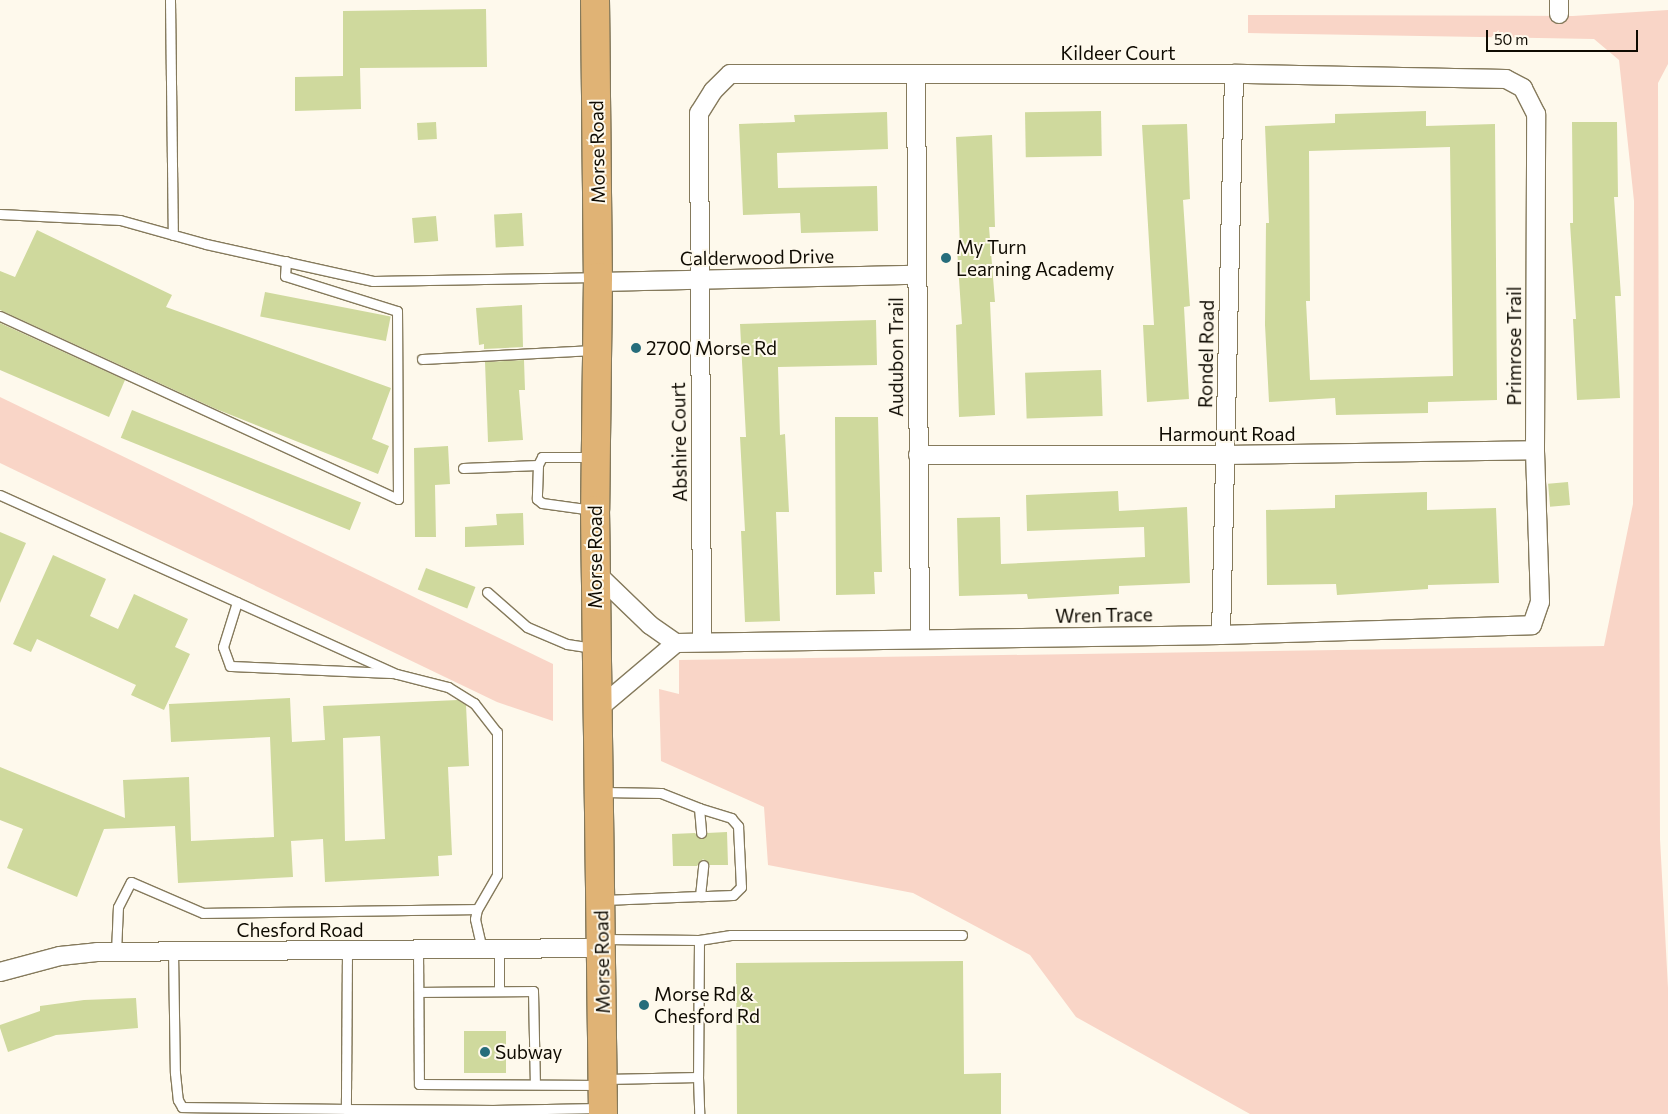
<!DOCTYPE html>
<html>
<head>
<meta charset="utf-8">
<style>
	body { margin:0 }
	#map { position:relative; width:1668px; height:1114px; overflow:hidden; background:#fef9ec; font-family:Commissioner,sans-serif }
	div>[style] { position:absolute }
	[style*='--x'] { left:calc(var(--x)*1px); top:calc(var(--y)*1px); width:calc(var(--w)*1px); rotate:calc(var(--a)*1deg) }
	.green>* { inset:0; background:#f9d5c7 }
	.building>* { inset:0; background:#cfd99d; transform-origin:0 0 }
	.roads { filter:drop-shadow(1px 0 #857a5c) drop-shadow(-1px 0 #857a5c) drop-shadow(0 1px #857a5c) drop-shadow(0 -1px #857a5c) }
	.lane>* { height:9px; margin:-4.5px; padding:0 4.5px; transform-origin:4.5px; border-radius:4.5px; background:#fff }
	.street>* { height:18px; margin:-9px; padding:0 9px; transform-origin:9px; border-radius:9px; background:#fff }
	.primary>* { height:28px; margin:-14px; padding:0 14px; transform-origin:14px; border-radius:14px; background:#e0b375 }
	.dots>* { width:14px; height:14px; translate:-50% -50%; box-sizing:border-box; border:2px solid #fef9ec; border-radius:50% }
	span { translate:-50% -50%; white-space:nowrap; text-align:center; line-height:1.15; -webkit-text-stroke:4px #fef9ec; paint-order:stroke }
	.street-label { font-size:19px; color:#0f0b02 }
	.poi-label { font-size:19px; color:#0f0b02 }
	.left { translate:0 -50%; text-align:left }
	.scale { position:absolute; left:1486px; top:30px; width:152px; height:22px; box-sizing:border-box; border:2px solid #0f0b02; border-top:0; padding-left:6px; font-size:15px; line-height:18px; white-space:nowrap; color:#0f0b02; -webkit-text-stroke:4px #fef9ec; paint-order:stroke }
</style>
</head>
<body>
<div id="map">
	<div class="green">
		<i style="clip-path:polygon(1668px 10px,1668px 64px,1658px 83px,1660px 839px,1668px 988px,1668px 1114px,1250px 1114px,1076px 1017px,1030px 955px,913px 893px,768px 865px,764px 807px,661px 761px,659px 689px,679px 694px,679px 660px,1604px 646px,1633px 504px,1634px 201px,1619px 60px,1594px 39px,1248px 33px,1248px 15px,1573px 16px)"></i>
		<i style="clip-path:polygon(0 397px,553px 664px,553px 721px,497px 702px,0 463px)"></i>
	</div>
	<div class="building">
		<i style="clip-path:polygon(486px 9px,487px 67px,360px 68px,361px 109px,295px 111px,295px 77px,343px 76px,343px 11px)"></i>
		<i style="left:1101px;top:111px;width:45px;height:76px;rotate:89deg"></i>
		<i style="clip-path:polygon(evenodd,1426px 111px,1426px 126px,1495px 124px,1497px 400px,1428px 402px,1428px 413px,1336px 415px,1335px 398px,1269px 402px,1265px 325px,1266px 223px,1269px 223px,1265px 126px,1335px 123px,1335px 114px,1426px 111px,1450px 147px,1453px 376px,1310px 380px,1306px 301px,1310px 301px,1309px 151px,1450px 147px)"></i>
		<i style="clip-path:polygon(887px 112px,888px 149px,777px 153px,778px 188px,877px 186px,878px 231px,801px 233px,800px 213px,743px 215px,739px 124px,795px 122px,794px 115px)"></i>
		<i style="left:436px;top:122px;width:17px;height:19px;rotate:87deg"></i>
		<i style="clip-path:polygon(1572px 122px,1617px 122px,1618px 197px,1614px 197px,1621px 296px,1615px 296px,1620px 398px,1577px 400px,1573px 319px,1576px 319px,1570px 223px,1573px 223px)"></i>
		<i style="clip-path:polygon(1187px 124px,1190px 199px,1183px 200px,1190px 306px,1184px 307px,1189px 399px,1147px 402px,1143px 325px,1154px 325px,1142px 125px)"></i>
		<i style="clip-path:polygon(992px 135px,995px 227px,989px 227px,995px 302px,990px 302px,995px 415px,959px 417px,956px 325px,962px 324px,957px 249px,960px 249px,956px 137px)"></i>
		<i style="left:522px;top:213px;width:33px;height:28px;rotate:87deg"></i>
		<i style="left:436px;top:216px;width:25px;height:24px;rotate:85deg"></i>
		<i style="clip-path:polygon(37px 230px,172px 295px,166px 307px,391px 388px,372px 439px,389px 446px,378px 474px,216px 409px,0 310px,0 271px,15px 277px)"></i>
		<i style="left:265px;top:292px;width:128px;height:25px;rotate:11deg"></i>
		<i style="clip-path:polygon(522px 305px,523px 347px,484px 349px,484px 344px,479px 345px,476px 308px)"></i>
		<i style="clip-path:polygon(876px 320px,877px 365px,778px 367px,780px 435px,785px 434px,789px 512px,776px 512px,780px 621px,745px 622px,741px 531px,745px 531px,740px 437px,746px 437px,740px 324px)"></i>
		<i style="clip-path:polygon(0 323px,125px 380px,109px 417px,0 370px)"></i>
		<i style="clip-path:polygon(524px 360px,525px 390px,519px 390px,523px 440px,488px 442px,485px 362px)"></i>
		<i style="left:1101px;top:370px;width:46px;height:76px;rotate:88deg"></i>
		<i style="left:132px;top:410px;width:247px;height:30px;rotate:22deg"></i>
		<i style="clip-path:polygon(835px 417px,878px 417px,882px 572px,874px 572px,875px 594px,836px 595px)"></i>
		<i style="clip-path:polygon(448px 446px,450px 484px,435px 485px,436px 537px,415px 537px,414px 448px)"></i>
		<i style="left:1568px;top:482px;width:23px;height:20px;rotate:85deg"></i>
		<i style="clip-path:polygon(1118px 491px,1119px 511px,1187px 507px,1190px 583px,1119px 586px,1119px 594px,1028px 599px,1027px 594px,959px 596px,957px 518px,1000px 517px,1001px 564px,1145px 557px,1144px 527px,1027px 531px,1026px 495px)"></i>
		<i style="clip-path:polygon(1427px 492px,1427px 510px,1496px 508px,1499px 583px,1428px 585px,1428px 589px,1337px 595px,1336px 584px,1267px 585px,1266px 510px,1335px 508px,1335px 495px)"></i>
		<i style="clip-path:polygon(523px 513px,524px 545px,465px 547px,465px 527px,497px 525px,496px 514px)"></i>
		<i style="clip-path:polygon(0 532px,26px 543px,0 603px)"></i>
		<i style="clip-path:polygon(53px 555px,106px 579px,90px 616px,118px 629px,134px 594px,188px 619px,175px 647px,190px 654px,164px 710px,131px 695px,136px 685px,37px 639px,31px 652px,13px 644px)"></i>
		<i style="left:426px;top:568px;width:53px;height:23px;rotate:21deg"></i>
		<i style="clip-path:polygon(evenodd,290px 698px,292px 742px,325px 740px,323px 706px,458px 700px,466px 705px,469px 766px,448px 767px,452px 855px,438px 856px,439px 876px,325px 882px,323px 839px,291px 841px,293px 877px,178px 883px,175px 826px,104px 829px,77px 897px,7px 868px,23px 829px,0 820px,0 767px,125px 818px,123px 780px,189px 777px,191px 841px,274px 837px,270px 737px,171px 742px,169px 704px,290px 698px,380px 736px,385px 839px,345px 841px,343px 738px,380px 736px)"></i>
		<i style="clip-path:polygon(727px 832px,728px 865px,709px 865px,703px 859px,697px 866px,673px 866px,672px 834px,695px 833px,701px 839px,707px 833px)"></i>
		<i style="clip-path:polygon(963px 961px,964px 1074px,1001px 1073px,1001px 1114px,737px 1114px,736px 963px)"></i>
		<i style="clip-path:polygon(136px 998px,138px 1028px,56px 1035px,8px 1052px,0 1028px,0 1025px,40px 1011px,40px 1006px,84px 1000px)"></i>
		<i style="left:464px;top:1031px;width:42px;height:42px"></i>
	</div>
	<div class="roads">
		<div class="lane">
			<i style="--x:170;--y:0;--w:235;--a:89.3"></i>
			<i style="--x:0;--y:214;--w:120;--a:2.9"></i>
			<i style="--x:120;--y:220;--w:89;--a:15.6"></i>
			<i style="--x:206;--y:244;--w:171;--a:12.5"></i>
			<i style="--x:373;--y:281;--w:222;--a:-1"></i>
			<i style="--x:0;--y:316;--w:438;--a:24.7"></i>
			<i style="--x:398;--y:499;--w:188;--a:-90.3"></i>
			<i style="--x:397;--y:311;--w:117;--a:-162.6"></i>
			<i style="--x:285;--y:276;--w:15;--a:-86"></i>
			<i style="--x:422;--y:359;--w:172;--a:-3"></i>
			<i style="--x:592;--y:457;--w:50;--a:180"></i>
			<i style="--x:542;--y:457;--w:9;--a:117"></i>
			<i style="--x:538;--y:465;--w:34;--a:92"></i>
			<i style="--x:537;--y:499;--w:6;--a:39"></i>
			<i style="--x:542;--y:503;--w:51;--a:7.8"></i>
			<i style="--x:463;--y:468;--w:75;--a:-2.3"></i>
			<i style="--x:0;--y:495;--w:435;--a:24.3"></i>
			<i style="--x:397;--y:674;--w:53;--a:14.3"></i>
			<i style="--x:448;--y:687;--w:31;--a:32"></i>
			<i style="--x:474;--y:703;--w:37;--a:52"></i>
			<i style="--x:497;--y:732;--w:143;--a:90"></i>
			<i style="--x:497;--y:875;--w:39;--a:120"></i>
			<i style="--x:477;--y:909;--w:10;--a:101"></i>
			<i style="--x:475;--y:919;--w:31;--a:77"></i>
			<i style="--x:487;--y:592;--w:53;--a:41.2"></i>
			<i style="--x:527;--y:627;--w:43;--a:23"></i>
			<i style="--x:567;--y:644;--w:26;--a:9"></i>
			<i style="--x:237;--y:602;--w:47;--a:107.3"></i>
			<i style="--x:223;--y:647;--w:20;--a:70"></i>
			<i style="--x:230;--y:666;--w:162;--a:2.5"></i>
			<i style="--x:603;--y:792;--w:58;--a:1"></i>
			<i style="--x:661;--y:793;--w:41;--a:21.5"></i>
			<i style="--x:699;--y:808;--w:25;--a:85"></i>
			<i style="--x:699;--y:808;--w:34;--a:17"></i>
			<i style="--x:731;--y:818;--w:11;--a:49"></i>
			<i style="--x:738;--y:826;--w:61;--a:87.2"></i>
			<i style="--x:741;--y:887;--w:11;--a:135"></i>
			<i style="--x:733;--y:895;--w:33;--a:178"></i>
			<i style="--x:604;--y:900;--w:96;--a:-2.4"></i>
			<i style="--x:700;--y:896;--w:31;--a:-84"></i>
			<i style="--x:604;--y:939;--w:95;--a:0.6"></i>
			<i style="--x:699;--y:940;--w:137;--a:90.4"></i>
			<i style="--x:699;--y:940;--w:32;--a:-9"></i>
			<i style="--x:731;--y:935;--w:231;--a:0"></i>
			<i style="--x:499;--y:949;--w:42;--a:90"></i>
			<i style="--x:418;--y:950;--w:134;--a:89.6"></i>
			<i style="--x:419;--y:1084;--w:181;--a:0.3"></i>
			<i style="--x:173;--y:951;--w:122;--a:89.1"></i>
			<i style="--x:175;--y:1073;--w:27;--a:84"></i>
			<i style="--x:178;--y:1100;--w:8;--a:60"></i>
			<i style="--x:182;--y:1107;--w:164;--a:0.7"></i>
			<i style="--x:347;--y:951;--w:158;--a:90.4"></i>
			<i style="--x:346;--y:1109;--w:146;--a:0.4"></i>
			<i style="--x:116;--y:952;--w:45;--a:-87.5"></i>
			<i style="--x:118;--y:907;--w:28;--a:-63"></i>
			<i style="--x:131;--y:882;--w:78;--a:23.3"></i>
			<i style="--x:203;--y:913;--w:274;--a:-0.8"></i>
			<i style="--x:419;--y:992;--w:114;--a:-0.5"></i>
			<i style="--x:533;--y:991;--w:93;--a:88.8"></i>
			<i style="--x:606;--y:1079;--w:92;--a:-1.2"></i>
			<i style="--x:698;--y:1077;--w:37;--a:88"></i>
			<i style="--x:492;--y:1114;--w:4;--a:-90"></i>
			<i style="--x:492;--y:1110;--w:108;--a:-1.1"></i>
		</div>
		<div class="street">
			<i style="--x:1559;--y:0;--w:14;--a:90"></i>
			<i style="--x:916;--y:75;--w:564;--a:89.59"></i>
			<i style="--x:598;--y:282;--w:319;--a:-1.3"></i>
			<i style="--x:918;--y:455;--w:307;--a:0"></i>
			<i style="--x:1225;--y:455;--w:310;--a:-0.9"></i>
			<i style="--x:595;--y:572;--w:76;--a:43.9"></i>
			<i style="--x:650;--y:625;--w:32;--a:35"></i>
			<i style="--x:1221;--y:635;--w:561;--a:-88.67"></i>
			<i style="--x:598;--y:709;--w:102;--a:-40.2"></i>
			<i style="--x:676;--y:643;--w:545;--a:-0.84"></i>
			<i style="--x:1221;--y:635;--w:311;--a:-1.8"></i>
			<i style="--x:1532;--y:625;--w:24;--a:-71"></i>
			<i style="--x:1540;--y:602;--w:152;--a:-91.9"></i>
			<i style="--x:1535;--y:450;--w:336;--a:-89.8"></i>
			<i style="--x:1536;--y:114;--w:29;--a:-117"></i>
			<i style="--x:1523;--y:88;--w:19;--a:-152"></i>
			<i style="--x:1506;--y:79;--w:272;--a:-178.9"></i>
			<i style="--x:1234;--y:74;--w:504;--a:180"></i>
			<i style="--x:730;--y:74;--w:24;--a:135"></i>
			<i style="--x:713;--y:91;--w:26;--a:122"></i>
			<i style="--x:699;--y:113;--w:528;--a:89.67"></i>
			<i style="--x:0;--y:972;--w:62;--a:-14.9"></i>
			<i style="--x:60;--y:956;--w:37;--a:-6"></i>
			<i style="--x:97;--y:952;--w:505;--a:-0.45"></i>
		</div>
		<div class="primary">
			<i style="--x:595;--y:0;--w:277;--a:89.4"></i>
			<i style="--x:598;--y:277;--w:233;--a:90.7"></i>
			<i style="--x:595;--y:510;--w:604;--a:89.24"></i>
		</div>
	</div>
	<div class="dots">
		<i style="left:946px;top:258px;background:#266d7b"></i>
		<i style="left:636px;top:348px;background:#266d7b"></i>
		<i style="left:644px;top:1005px;background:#266d7b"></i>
		<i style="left:485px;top:1052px;background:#266d7b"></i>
	</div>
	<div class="street-label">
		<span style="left:1118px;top:53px">Kildeer Court</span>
		<span style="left:597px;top:152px;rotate:-91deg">Morse Road</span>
		<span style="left:757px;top:257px;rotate:-1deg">Calderwood Drive</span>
		<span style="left:1514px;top:346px;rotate:-90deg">Primrose Trail</span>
		<span style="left:1206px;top:354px;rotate:-89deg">Rondel Road</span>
		<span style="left:896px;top:357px;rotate:-90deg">Audubon Trail</span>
		<span style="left:1227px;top:434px">Harmount Road</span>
		<span style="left:679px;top:442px;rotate:-91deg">Abshire Court</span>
		<span style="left:595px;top:557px;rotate:-90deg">Morse Road</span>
		<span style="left:1104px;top:615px;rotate:-1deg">Wren Trace</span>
		<span style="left:300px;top:930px">Chesford Road</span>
		<span style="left:602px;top:962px;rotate:-91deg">Morse Road</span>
	</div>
	<div class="poi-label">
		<span class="left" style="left:956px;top:258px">My Turn<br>Learning Academy</span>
		<span class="left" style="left:646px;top:348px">2700 Morse Rd</span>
		<span class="left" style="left:654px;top:1005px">Morse Rd &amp;<br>Chesford Rd</span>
		<span class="left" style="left:495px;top:1052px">Subway</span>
	</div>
	<div class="scale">50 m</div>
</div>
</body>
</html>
